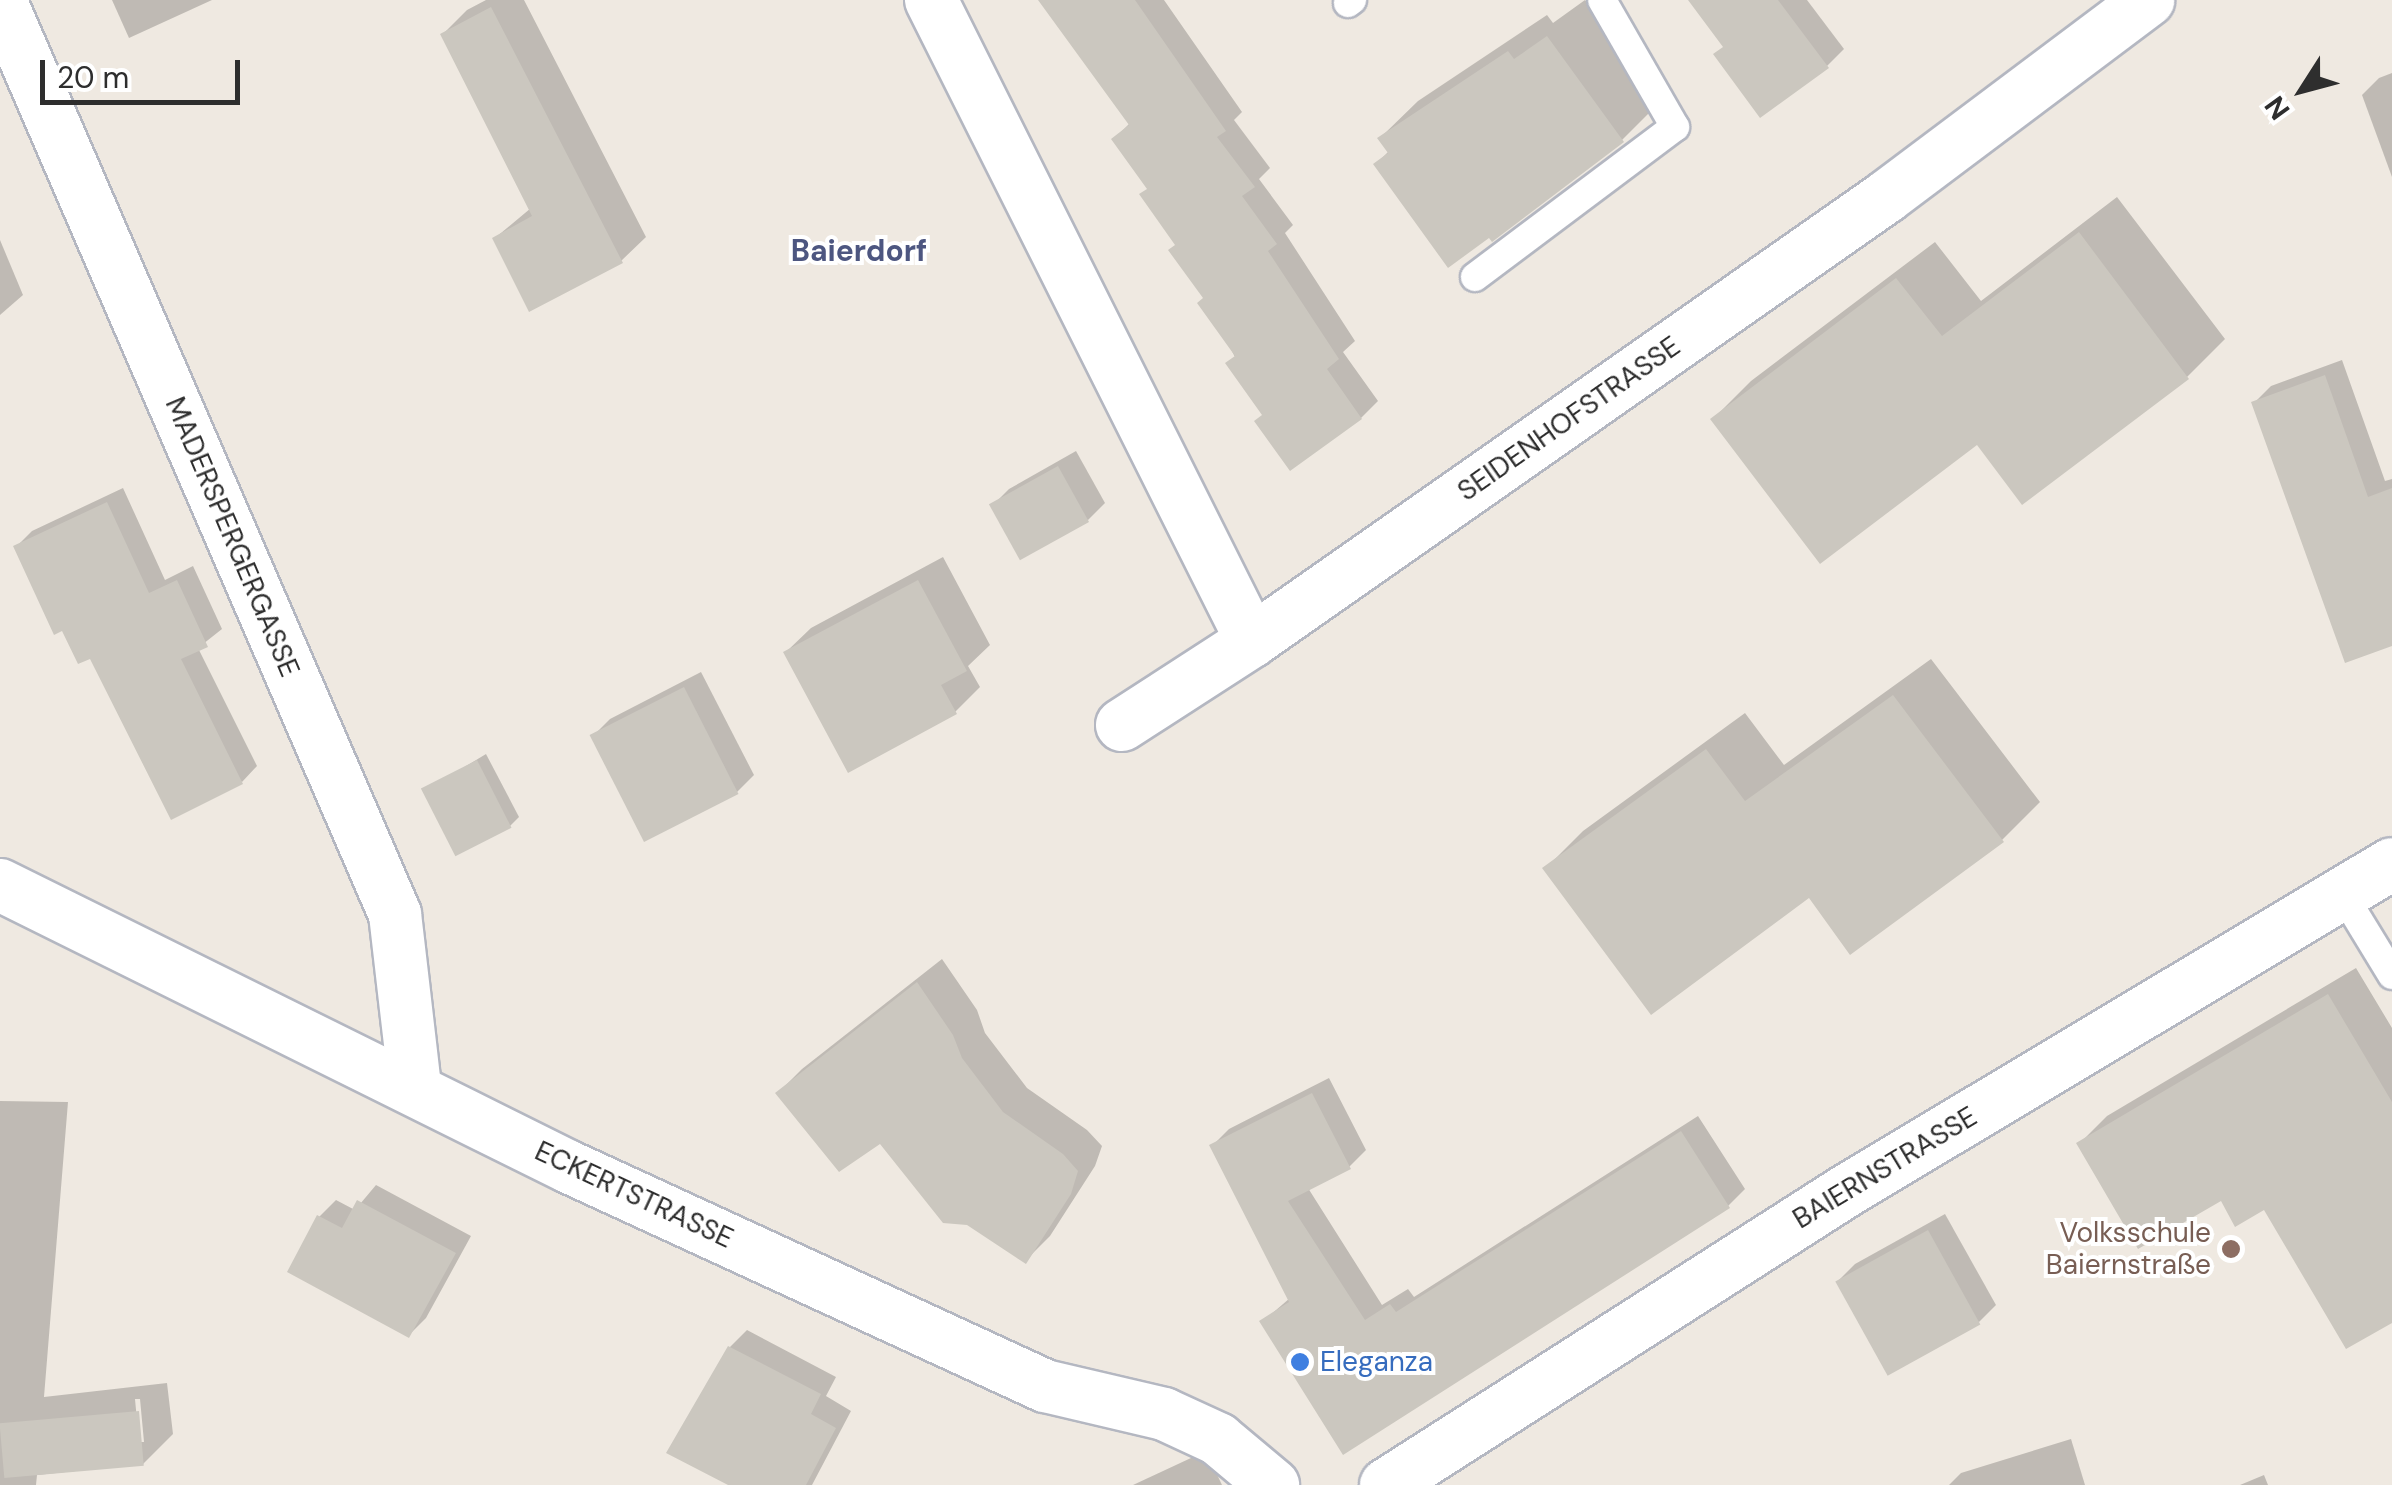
<!DOCTYPE html>
<html>
<head>
<meta charset="utf-8">
<style>
	body { margin:0 }
	#map { position:relative; width:2392px; height:1485px; overflow:hidden; background:#efe9e1; font-family:"DM Sans",sans-serif }
	div>[style] { position:absolute }
	[style*='--x'] { left:calc(var(--x)*1px); top:calc(var(--y)*1px); width:calc(var(--w)*1px); rotate:calc(var(--a)*1deg) }
	.shadow>* { inset:0; background:#0003 }
	.building>* { inset:0; background:#cbc7bf; transform-origin:0 0 }
	.roads { filter:drop-shadow(2px 0 #b4b7c1) drop-shadow(-2px 0 #b4b7c1) drop-shadow(0 2px #b4b7c1) drop-shadow(0 -2px #b4b7c1) }
	.service>* { height:28px; margin:-14px; padding:0 14px; transform-origin:14px; border-radius:14px; background:#fff }
	.minor>* { height:52px; margin:-26px; padding:0 26px; transform-origin:26px; border-radius:26px; background:#fff }
	.dots>* { width:28px; height:28px; translate:-50% -50%; box-sizing:border-box; border:5px solid #fff; border-radius:50% }
	span { translate:-50% -50%; white-space:nowrap; text-align:center; line-height:1.15; -webkit-text-stroke:8px #fff; paint-order:stroke }
	.street-label { font-size:28px; color:#2e2e2e }
	.education-label { font-size:28px; color:#785e54 }
	.right { translate:-100% -50%; text-align:right }
	.shop-label { font-size:28px; color:#366cbe }
	.left { translate:0 -50%; text-align:left }
	.neighbourhood-label { font-size:30px; color:#4d5680; font-weight:700 }
	.north { position:absolute; left:2252px; top:40px; width:100px; height:100px; -webkit-text-stroke:8px #fff; paint-order:stroke; rotate:234deg; font-size:28px; font-weight:700; line-height:40px; text-align:center; color:#2e2e2e }
	.north::after { content:''; display:block; margin:auto; width:35px; height:45px; background:#2e2e2e; clip-path:polygon(50% 0,100% 100%,50% 72%,0 100%) }
	.scale { position:absolute; left:40px; top:60px; width:200px; height:45px; box-sizing:border-box; border:5px solid #2e2e2e; border-top:0; padding-left:12px; font-size:30px; line-height:35px; white-space:nowrap; color:#2e2e2e; -webkit-text-stroke:8px #fff; paint-order:stroke }
</style>
</head>
<body>
<div id="map">
	<div class="shadow">
		<i style="clip-path:polygon(112px 0,212px 0,129px 38px)"></i>
		<i style="clip-path:polygon(486px 0,524px 0,646px 237px,621px 261px,495px 238px,531px 208px,443px 34px,467px 10px)"></i>
		<i style="clip-path:polygon(1041px 0,1164px 0,1242px 112px,1234px 120px,1270px 168px,1259px 179px,1293px 225px,1285px 233px,1355px 341px,1343px 352px,1378px 401px,1361px 418px,1264px 414px,1149px 188px,1114px 139px,1130px 123px)"></i>
		<i style="clip-path:polygon(1585px 0,1660px 102px,1622px 140px,1376px 164px,1389px 151px,1380px 138px,1418px 101px,1547px 15px,1553px 23px)"></i>
		<i style="clip-path:polygon(1691px 0,1807px 0,1844px 49px,1827px 66px,1725px 45px)"></i>
		<i style="clip-path:polygon(2392px 73px,2392px 177px,2362px 95px,2379px 78px)"></i>
		<i style="clip-path:polygon(2117px 197px,2225px 339px,2187px 377px,1978px 442px,1713px 419px,1751px 381px,1935px 242px,1981px 301px)"></i>
		<i style="clip-path:polygon(0 240px,23px 295px,0 315px)"></i>
		<i style="clip-path:polygon(2342px 360px,2385px 481px,2392px 479px,2392px 644px,2254px 403px,2271px 386px)"></i>
		<i style="clip-path:polygon(1076px 451px,1105px 503px,1088px 520px,992px 506px,1009px 489px)"></i>
		<i style="clip-path:polygon(123px 488px,165px 580px,193px 566px,222px 629px,198px 648px,257px 766px,242px 782px,91px 656px,16px 547px,32px 531px)"></i>
		<i style="clip-path:polygon(943px 557px,990px 645px,968px 666px,980px 687px,955px 712px,786px 652px,811px 628px)"></i>
		<i style="clip-path:polygon(1931px 659px,2040px 802px,2002px 840px,1809px 895px,1545px 869px,1583px 831px,1745px 713px,1784px 765px)"></i>
		<i style="clip-path:polygon(701px 672px,754px 775px,737px 792px,593px 736px,610px 719px)"></i>
		<i style="clip-path:polygon(486px 754px,519px 817px,510px 826px,425px 791px)"></i>
		<i style="clip-path:polygon(942px 959px,977px 1010px,985px 1033px,1027px 1088px,1087px 1130px,1102px 1146px,1095px 1166px,1050px 1236px,1026px 1260px,881px 1141px,778px 1093px,802px 1069px)"></i>
		<i style="clip-path:polygon(2356px 968px,2392px 1028px,2392px 1320px,2265px 1206px,2222px 1198px,2079px 1144px,2107px 1116px)"></i>
		<i style="clip-path:polygon(1329px 1078px,1366px 1150px,1349px 1167px,1308px 1188px,1382px 1305px,1408px 1289px,1414px 1297px,1698px 1116px,1745px 1189px,1728px 1206px,1344px 1451px,1262px 1322px,1290px 1298px,1212px 1146px,1229px 1129px)"></i>
		<i style="clip-path:polygon(evenodd,0 1101px,68px 1102px,44px 1397px,167px 1383px,173px 1434px,143px 1464px,37px 1475px,36px 1485px,0 1485px,0 1101px,135px 1399px,140px 1399px,144px 1442px,139px 1442px,135px 1399px)"></i>
		<i style="clip-path:polygon(376px 1185px,471px 1236px,426px 1318px,409px 1335px,319px 1217px,336px 1200px,355px 1210px)"></i>
		<i style="clip-path:polygon(1945px 1214px,1996px 1305px,1979px 1322px,1838px 1281px,1855px 1264px)"></i>
		<i style="clip-path:polygon(747px 1330px,836px 1377px,826px 1396px,851px 1411px,812px 1485px,734px 1485px,730px 1347px)"></i>
		<i style="clip-path:polygon(2071px 1439px,2085px 1485px,1949px 1485px,1961px 1473px)"></i>
		<i style="clip-path:polygon(1206px 1451px,1222px 1485px,1133px 1485px)"></i>
		<i style="clip-path:polygon(2264px 1475px,2268px 1485px,2240px 1485px)"></i>
	</div>
	<div class="building">
		<i style="clip-path:polygon(1038px 0,1135px 0,1226px 131px,1217px 137px,1255px 187px,1242px 196px,1277px 244px,1268px 251px,1339px 359px,1327px 369px,1362px 419px,1290px 471px,1254px 421px,1262px 415px,1225px 363px,1235px 356px,1197px 303px,1203px 298px,1168px 250px,1175px 245px,1139px 194px,1147px 189px,1111px 139px,1129px 125px)"></i>
		<i style="clip-path:polygon(1688px 0,1778px 0,1829px 68px,1760px 118px,1713px 54px,1723px 47px)"></i>
		<i style="clip-path:polygon(491px 7px,623px 263px,529px 312px,492px 238px,532px 216px,440px 34px)"></i>
		<i style="clip-path:polygon(1547px 36px,1624px 142px,1492px 242px,1489px 238px,1448px 268px,1373px 164px,1388px 153px,1377px 138px,1508px 51px,1514px 59px)"></i>
		<i style="clip-path:polygon(2079px 232px,2189px 379px,2022px 505px,1977px 445px,1820px 564px,1710px 419px,1896px 278px,1942px 336px)"></i>
		<i style="clip-path:polygon(2325px 375px,2368px 497px,2392px 488px,2392px 646px,2345px 663px,2251px 402px)"></i>
		<i style="left:1058px;top:466px;width:64px;height:79px;rotate:61deg"></i>
		<i style="clip-path:polygon(107px 502px,149px 593px,177px 580px,208px 647px,181px 659px,243px 784px,171px 820px,90px 659px,78px 664px,62px 631px,54px 635px,13px 546px)"></i>
		<i style="clip-path:polygon(918px 580px,967px 671px,941px 685px,957px 714px,848px 773px,783px 652px)"></i>
		<i style="left:684px;top:687px;width:120px;height:106px;rotate:63deg"></i>
		<i style="clip-path:polygon(1893px 695px,2004px 842px,1850px 955px,1809px 898px,1651px 1015px,1542px 868px,1706px 749px,1745px 801px)"></i>
		<i style="left:477px;top:760px;width:76px;height:63px;rotate:63deg"></i>
		<i style="clip-path:polygon(917px 982px,953px 1035px,962px 1058px,1003px 1112px,1063px 1154px,1078px 1171px,1071px 1194px,1026px 1264px,967px 1225px,943px 1223px,880px 1144px,839px 1172px,775px 1093px)"></i>
		<i style="clip-path:polygon(2328px 994px,2392px 1102px,2392px 1323px,2346px 1349px,2264px 1210px,2235px 1227px,2221px 1201px,2138px 1249px,2076px 1143px)"></i>
		<i style="clip-path:polygon(1312px 1093px,1351px 1169px,1288px 1201px,1365px 1320px,1390px 1304px,1396px 1312px,1681px 1131px,1730px 1208px,1343px 1455px,1259px 1321px,1289px 1302px,1209px 1145px)"></i>
		<i style="clip-path:polygon(357px 1200px,456px 1253px,409px 1338px,287px 1272px,317px 1215px,342px 1228px)"></i>
		<i style="left:1928px;top:1230px;width:108px;height:106px;rotate:61deg"></i>
		<i style="clip-path:polygon(728px 1346px,821px 1394px,811px 1414px,836px 1428px,806px 1485px,728px 1485px,666px 1453px)"></i>
		<i style="left:139px;top:1411px;width:55px;height:140px;rotate:85deg"></i>
	</div>
	<div class="roads">
		<div class="service">
			<i style="--x:1348;--y:3;--w:5;--a:-37"></i>
			<i style="--x:1475;--y:277;--w:250;--a:-36.9"></i>
			<i style="--x:1675;--y:127;--w:146;--a:-119.9"></i>
			<i style="--x:2342;--y:893;--w:96;--a:58.6"></i>
		</div>
		<div class="minor">
			<i style="--x:0;--y:0;--w:996;--a:66.63"></i>
			<i style="--x:395;--y:914;--w:174;--a:83.4"></i>
			<i style="--x:931;--y:0;--w:717;--a:63.4"></i>
			<i style="--x:1122;--y:725;--w:155;--a:-32.9"></i>
			<i style="--x:1252;--y:641;--w:774;--a:-35"></i>
			<i style="--x:1886;--y:197;--w:328;--a:-36.9"></i>
			<i style="--x:0;--y:885;--w:635;--a:26.36"></i>
			<i style="--x:569;--y:1167;--w:524;--a:24.71"></i>
			<i style="--x:1045;--y:1386;--w:122;--a:13.2"></i>
			<i style="--x:1164;--y:1414;--w:60;--a:24.8"></i>
			<i style="--x:1218;--y:1439;--w:72;--a:39.9"></i>
			<i style="--x:1386;--y:1485;--w:546;--a:-32.58"></i>
			<i style="--x:1846;--y:1191;--w:636;--a:-30.92"></i>
		</div>
	</div>
	<div class="dots">
		<i style="left:2231px;top:1249px;background:#8d6e63"></i>
		<i style="left:1300px;top:1362px;background:#3f7fe0"></i>
	</div>
	<div class="street-label">
		<span style="left:1569px;top:419px;rotate:-35deg">SEIDENHOFSTRASSE</span>
		<span style="left:232px;top:537px;rotate:67deg">MADERSPERGERGASSE</span>
		<span style="left:1885px;top:1168px;rotate:-31deg">BAIERNSTRASSE</span>
		<span style="left:634px;top:1195px;rotate:25deg">ECKERTSTRASSE</span>
	</div>
	<div class="education-label">
		<span class="right" style="left:2211px;top:1249px">Volksschule<br>Baiernstraße</span>
	</div>
	<div class="shop-label">
		<span class="left" style="left:1320px;top:1362px">Eleganza</span>
	</div>
	<div class="neighbourhood-label">
		<span style="left:859px;top:251px">Baierdorf</span>
	</div>
	<div class="north">N</div>
	<div class="scale">20 m</div>
</div>
</body>
</html>
